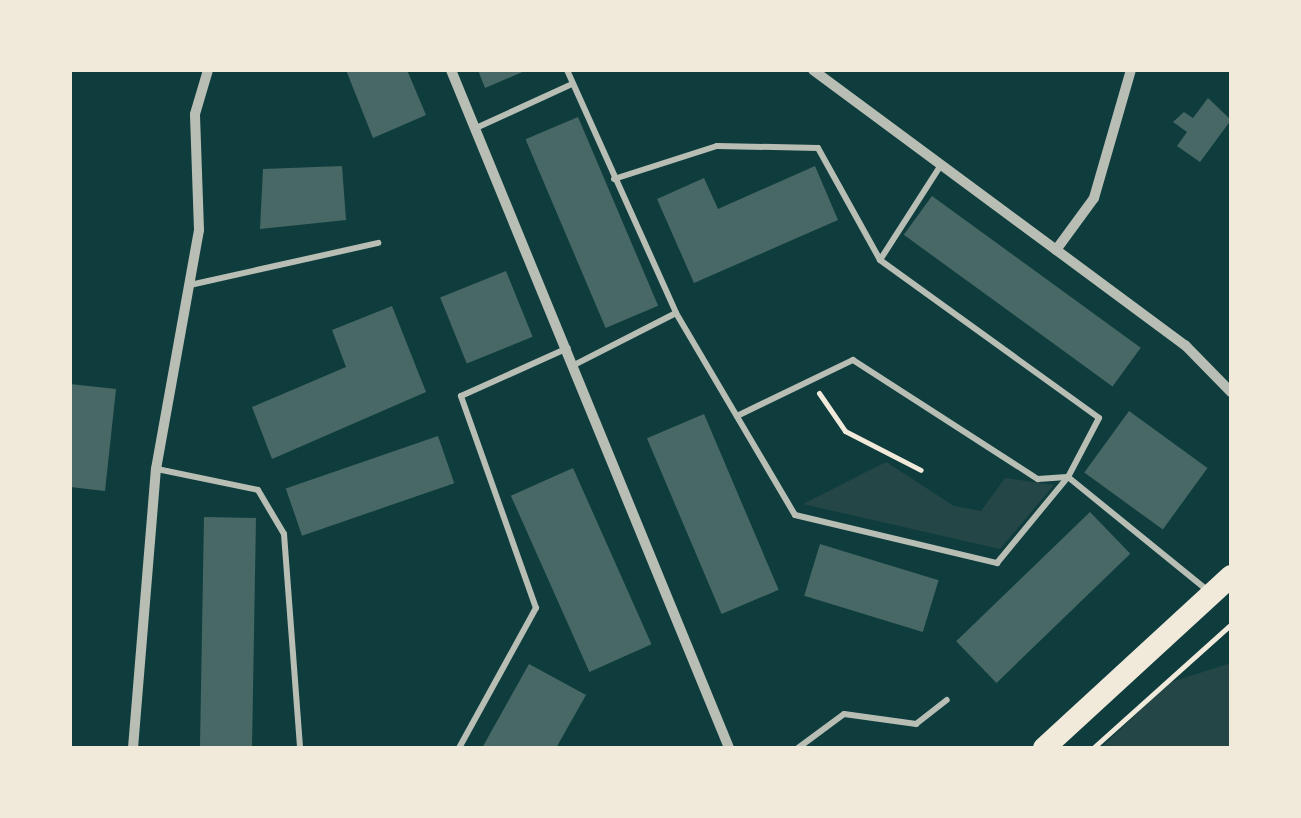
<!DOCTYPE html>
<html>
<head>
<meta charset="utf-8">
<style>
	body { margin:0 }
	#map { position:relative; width:1301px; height:818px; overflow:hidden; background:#0f3d3e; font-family:"Alegreya Sans",sans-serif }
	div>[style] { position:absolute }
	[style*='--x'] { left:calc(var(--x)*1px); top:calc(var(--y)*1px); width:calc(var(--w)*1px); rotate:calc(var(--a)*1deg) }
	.green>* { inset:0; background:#244646 }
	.building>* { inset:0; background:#486865; transform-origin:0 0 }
	.path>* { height:5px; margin:-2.5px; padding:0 2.5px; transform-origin:2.5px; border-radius:2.5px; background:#f1e9da }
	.service>* { height:6px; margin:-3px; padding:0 3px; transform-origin:3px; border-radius:3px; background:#b8beb3 }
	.minor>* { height:10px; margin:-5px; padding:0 5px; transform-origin:5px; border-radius:5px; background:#b8beb3 }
	.primary>* { height:22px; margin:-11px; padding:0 11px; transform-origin:11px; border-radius:11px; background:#f1e9da }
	span { translate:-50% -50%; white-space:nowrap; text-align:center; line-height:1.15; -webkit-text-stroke:10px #f1e9da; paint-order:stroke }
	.frame { position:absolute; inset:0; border:72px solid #f1e9da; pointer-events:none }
</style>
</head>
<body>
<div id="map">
	<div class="green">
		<i style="clip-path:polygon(886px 462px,954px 506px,981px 511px,1005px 478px,1054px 485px,1000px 549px,803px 504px)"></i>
		<i style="clip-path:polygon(1231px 663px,1231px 748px,1101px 748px,1168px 683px)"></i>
	</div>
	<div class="building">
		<i style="clip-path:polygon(346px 70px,407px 70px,426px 115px,373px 138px)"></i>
		<i style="clip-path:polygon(478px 70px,527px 70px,485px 88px)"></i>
		<i style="clip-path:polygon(1208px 98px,1231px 120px,1200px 162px,1177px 146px,1187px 132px,1173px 122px,1184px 112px,1193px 118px)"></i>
		<i style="left:578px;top:117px;width:205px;height:57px;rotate:67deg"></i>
		<i style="clip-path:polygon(342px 166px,346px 220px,260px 229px,263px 169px)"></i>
		<i style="clip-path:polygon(815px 166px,838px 220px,694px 283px,657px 199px,704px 178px,718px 209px)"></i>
		<i style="left:932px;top:196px;width:258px;height:48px;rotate:36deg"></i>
		<i style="left:506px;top:271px;width:71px;height:71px;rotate:68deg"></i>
		<i style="clip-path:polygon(392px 306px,426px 392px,272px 459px,252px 407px,346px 367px,332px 330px)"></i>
		<i style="clip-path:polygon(70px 384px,116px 389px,105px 491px,70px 487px)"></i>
		<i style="left:1129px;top:411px;width:97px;height:76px;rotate:36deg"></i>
		<i style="left:704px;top:414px;width:191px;height:62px;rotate:67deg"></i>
		<i style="left:438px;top:436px;width:50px;height:161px;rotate:71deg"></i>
		<i style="left:573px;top:468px;width:193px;height:68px;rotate:66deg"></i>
		<i style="left:1090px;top:512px;width:58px;height:186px;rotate:46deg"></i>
		<i style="left:204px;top:517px;width:52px;height:231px;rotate:1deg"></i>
		<i style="left:820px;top:544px;width:124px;height:54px;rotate:17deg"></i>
		<i style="clip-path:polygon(529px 664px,586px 695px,556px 748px,482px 748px)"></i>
	</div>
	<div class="path">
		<i style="--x:819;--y:393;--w:46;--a:55.6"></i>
		<i style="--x:845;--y:431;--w:85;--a:27.2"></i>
		<i style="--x:1093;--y:748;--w:186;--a:-41.9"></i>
	</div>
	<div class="service">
		<i style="--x:567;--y:70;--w:266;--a:65.8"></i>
		<i style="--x:676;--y:313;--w:112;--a:153"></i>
		<i style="--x:476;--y:128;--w:103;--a:-24.6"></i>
		<i style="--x:614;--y:179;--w:108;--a:-17.8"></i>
		<i style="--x:717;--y:146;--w:101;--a:1.1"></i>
		<i style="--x:818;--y:148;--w:128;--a:61"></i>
		<i style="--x:880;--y:260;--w:113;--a:-57.3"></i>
		<i style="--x:880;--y:260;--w:270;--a:35.8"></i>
		<i style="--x:1099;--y:418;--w:67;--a:117.7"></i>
		<i style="--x:1068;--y:477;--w:179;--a:39.1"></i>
		<i style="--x:190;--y:285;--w:193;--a:-12.6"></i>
		<i style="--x:676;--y:313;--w:234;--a:59.5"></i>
		<i style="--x:795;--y:515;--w:208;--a:13.4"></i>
		<i style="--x:997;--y:563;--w:112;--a:-50.5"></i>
		<i style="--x:737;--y:416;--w:129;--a:-25.8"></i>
		<i style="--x:853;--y:360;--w:220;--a:32.8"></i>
		<i style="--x:1038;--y:479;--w:29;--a:-4"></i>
		<i style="--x:157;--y:469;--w:103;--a:11.7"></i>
		<i style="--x:258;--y:490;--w:51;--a:59.4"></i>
		<i style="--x:284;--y:534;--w:215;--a:85.7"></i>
		<i style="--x:459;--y:748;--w:160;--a:-61.2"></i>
		<i style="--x:536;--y:608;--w:225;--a:-109.5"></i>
		<i style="--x:461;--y:396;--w:117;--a:-24.2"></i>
		<i style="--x:798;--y:748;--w:57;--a:-36.5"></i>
		<i style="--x:844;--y:714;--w:73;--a:7.9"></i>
		<i style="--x:916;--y:724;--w:39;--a:-38"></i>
	</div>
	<div class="minor">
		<i style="--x:451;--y:70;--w:733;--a:67.7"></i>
		<i style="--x:813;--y:70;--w:463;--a:36.5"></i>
		<i style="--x:1185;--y:345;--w:66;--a:45.6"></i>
		<i style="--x:1056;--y:250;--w:64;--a:-53.8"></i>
		<i style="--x:1094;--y:198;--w:133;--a:-73.9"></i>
		<i style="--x:133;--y:748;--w:280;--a:-85.3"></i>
		<i style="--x:156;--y:469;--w:243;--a:-79.8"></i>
		<i style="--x:199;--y:230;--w:116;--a:-92"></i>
		<i style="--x:195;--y:114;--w:46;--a:-73.5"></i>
	</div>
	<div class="primary">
		<i style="--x:1044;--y:748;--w:254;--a:-42.6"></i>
	</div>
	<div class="frame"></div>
</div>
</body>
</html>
